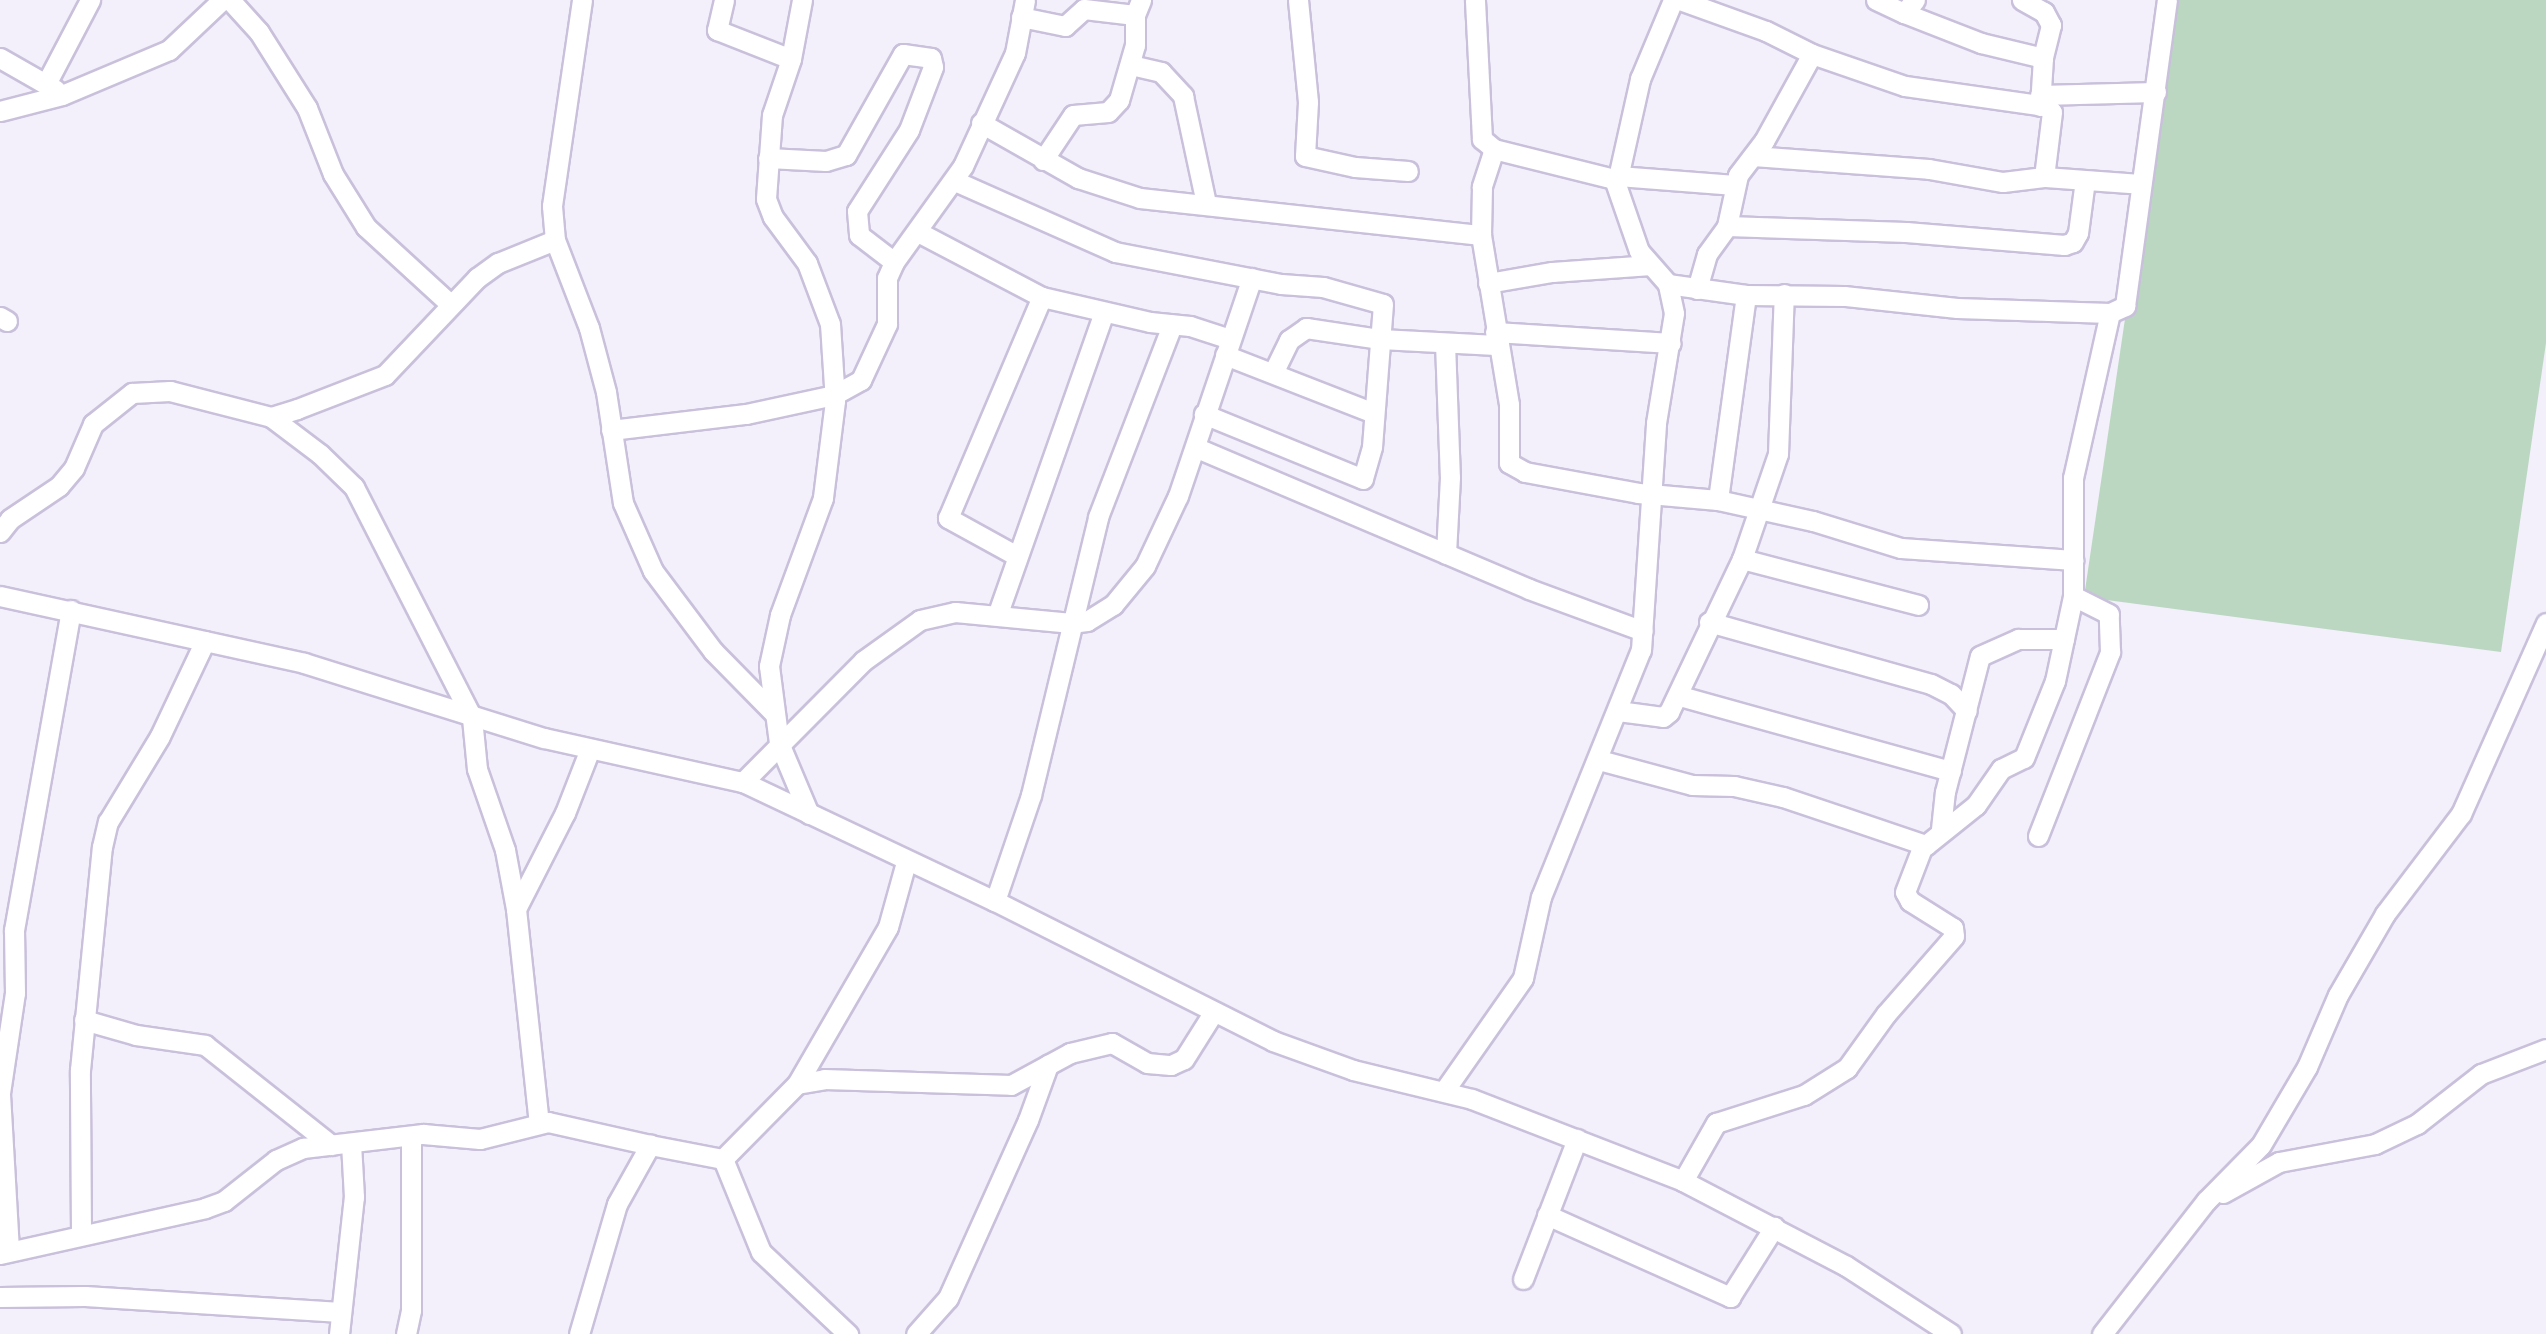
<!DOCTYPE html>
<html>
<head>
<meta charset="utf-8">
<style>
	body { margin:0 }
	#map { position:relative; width:2546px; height:1334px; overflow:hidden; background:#f3f0fb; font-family:Montserrat,sans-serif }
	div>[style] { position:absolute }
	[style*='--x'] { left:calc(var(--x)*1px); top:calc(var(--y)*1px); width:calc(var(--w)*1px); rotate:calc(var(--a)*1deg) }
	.green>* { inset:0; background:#bbd7c1 }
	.roads { filter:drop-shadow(2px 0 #c9c0db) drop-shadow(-2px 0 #c9c0db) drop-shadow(0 2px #c9c0db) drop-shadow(0 -2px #c9c0db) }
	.minor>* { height:19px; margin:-9.5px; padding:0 9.5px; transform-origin:9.5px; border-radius:9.5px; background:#fff }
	span { translate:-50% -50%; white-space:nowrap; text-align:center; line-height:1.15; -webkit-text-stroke:6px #fff; paint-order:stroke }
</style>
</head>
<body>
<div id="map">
	<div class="green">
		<i style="clip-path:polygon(2172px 0,2546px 0,2546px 343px,2501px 652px,2084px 597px)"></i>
	</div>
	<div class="roads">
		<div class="minor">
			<i style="--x:230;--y:0;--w:43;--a:47.8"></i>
			<i style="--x:259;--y:32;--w:90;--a:57.7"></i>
			<i style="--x:307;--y:108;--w:71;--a:68.5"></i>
			<i style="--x:333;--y:174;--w:62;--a:58.1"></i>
			<i style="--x:366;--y:227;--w:114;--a:42.5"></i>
			<i style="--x:582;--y:0;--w:208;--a:98.3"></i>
			<i style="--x:552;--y:206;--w:34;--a:85"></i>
			<i style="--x:555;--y:240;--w:94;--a:68.9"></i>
			<i style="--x:589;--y:328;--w:66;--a:75.1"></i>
			<i style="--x:606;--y:392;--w:112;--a:81.3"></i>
			<i style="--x:623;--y:503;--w:74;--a:66.2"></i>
			<i style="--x:653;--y:571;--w:100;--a:53.1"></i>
			<i style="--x:713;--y:651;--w:88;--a:45.5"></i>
			<i style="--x:724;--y:0;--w:31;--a:103"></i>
			<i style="--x:717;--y:30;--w:79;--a:21.4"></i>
			<i style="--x:802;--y:0;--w:60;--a:100.6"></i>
			<i style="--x:791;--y:59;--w:59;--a:108.7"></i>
			<i style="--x:772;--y:115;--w:84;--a:94.1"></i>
			<i style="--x:766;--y:199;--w:19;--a:69"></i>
			<i style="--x:773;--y:217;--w:57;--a:53.5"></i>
			<i style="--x:807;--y:263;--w:65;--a:69.3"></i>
			<i style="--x:830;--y:324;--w:77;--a:86.3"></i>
			<i style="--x:835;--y:401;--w:98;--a:97.1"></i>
			<i style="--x:823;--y:498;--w:125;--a:110.2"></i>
			<i style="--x:780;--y:615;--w:52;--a:102.2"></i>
			<i style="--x:769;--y:666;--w:78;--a:82.6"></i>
			<i style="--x:779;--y:743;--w:77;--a:67.1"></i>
			<i style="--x:1298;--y:0;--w:102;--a:84.4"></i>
			<i style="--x:1308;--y:102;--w:54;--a:93.2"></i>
			<i style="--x:1305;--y:156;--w:51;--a:12.4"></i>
			<i style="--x:1355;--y:167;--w:53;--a:4.3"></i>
			<i style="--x:1680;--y:0;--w:91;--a:19.8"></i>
			<i style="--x:1766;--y:31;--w:51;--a:26.6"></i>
			<i style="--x:1876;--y:0;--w:31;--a:25"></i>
			<i style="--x:1904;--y:13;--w:17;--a:-50"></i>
			<i style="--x:2022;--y:0;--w:25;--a:29"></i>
			<i style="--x:2044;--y:12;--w:15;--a:62"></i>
			<i style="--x:2051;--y:25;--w:34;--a:104"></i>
			<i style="--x:2043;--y:58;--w:48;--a:93.6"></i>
			<i style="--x:1904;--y:13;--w:83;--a:21.3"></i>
			<i style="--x:1981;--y:43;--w:64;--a:13.6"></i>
			<i style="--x:1021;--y:17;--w:45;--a:11.6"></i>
			<i style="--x:1065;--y:26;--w:25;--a:-42"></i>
			<i style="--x:1084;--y:9;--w:51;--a:6.7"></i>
			<i style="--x:1135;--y:15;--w:16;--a:-68"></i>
			<i style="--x:0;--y:58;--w:64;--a:29.7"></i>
			<i style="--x:1131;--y:65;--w:31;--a:13"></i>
			<i style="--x:1161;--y:72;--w:33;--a:47"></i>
			<i style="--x:1183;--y:96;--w:109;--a:77.9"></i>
			<i style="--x:47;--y:82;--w:93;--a:-62.3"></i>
			<i style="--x:2040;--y:95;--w:116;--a:-1.5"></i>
			<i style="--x:0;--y:111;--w:64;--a:-14.5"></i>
			<i style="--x:62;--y:95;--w:116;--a:-22.8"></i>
			<i style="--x:169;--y:50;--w:73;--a:-43.3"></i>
			<i style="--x:981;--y:123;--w:112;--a:29.6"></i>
			<i style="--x:1078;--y:178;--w:65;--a:17.9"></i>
			<i style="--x:1140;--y:198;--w:343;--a:6.2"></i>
			<i style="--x:1494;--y:149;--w:40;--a:108"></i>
			<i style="--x:1482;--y:187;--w:48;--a:91.2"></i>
			<i style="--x:1481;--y:235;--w:172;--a:80.6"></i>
			<i style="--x:1509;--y:405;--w:58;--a:90"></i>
			<i style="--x:1509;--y:463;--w:18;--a:29"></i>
			<i style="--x:1525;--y:472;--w:115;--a:10.5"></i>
			<i style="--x:1638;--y:493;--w:80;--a:5"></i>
			<i style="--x:1753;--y:156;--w:176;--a:4.2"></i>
			<i style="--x:1929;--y:169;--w:75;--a:10"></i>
			<i style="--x:2003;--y:182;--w:41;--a:-7"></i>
			<i style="--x:768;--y:158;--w:58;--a:3"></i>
			<i style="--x:826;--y:161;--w:21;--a:-17"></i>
			<i style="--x:846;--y:155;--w:116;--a:-60.6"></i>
			<i style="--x:903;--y:54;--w:28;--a:8"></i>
			<i style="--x:931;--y:58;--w:9;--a:77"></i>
			<i style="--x:933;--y:67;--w:67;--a:110.9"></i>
			<i style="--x:909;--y:130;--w:96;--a:122.7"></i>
			<i style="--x:857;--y:211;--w:24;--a:85"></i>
			<i style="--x:859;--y:235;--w:44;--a:37.6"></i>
			<i style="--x:1043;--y:160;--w:54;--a:-56.3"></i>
			<i style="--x:1073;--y:115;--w:35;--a:-5"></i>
			<i style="--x:1108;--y:112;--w:16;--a:-47"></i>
			<i style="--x:1119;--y:100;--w:57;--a:-73.8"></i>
			<i style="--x:1135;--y:45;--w:30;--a:-90"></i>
			<i style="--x:1618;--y:176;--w:117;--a:4.4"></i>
			<i style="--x:955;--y:181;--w:175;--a:23.9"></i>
			<i style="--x:1115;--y:252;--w:169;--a:10.9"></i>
			<i style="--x:1281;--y:284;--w:42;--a:4.1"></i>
			<i style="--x:1323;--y:287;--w:62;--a:15.8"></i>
			<i style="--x:1383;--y:304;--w:143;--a:94.4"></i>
			<i style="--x:1372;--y:447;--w:33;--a:106"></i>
			<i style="--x:1363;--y:479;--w:172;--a:-157.8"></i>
			<i style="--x:1617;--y:182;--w:106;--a:-77.4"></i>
			<i style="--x:1640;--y:79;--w:86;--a:-67.3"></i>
			<i style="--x:1727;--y:226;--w:179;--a:1.9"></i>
			<i style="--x:1906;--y:232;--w:159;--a:4.7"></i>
			<i style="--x:2064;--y:245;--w:9;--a:-18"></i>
			<i style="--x:2073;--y:242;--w:10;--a:-61"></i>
			<i style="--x:2078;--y:233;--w:53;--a:-82.5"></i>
			<i style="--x:918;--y:232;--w:140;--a:27.7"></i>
			<i style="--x:1042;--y:297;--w:111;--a:13"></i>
			<i style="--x:1150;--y:322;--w:40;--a:5.7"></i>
			<i style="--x:1190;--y:326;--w:42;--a:18"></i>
			<i style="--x:1488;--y:283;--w:65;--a:-9.8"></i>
			<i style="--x:1552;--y:272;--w:99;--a:-4"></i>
			<i style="--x:1697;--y:289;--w:36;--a:-74"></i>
			<i style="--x:1707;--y:254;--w:34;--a:-54"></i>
			<i style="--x:1727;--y:226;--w:52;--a:-77.8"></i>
			<i style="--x:1738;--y:175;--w:43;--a:-52.6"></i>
			<i style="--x:1764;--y:141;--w:99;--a:-61.1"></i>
			<i style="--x:1812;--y:54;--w:98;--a:19"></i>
			<i style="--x:1905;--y:86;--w:142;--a:8.1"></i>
			<i style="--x:2046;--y:106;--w:8;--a:45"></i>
			<i style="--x:2052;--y:112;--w:65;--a:97"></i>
			<i style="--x:2044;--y:177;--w:97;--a:4.1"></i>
			<i style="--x:1746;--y:295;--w:207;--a:97.8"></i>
			<i style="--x:1718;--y:500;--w:97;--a:12.5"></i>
			<i style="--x:1813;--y:521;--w:92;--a:17.1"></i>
			<i style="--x:1901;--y:548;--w:173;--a:4"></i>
			<i style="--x:2110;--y:313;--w:17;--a:-25"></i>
			<i style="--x:2125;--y:306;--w:309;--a:-82.2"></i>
			<i style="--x:0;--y:317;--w:8;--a:30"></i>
			<i style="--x:1495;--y:332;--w:176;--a:3.6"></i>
			<i style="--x:1445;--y:343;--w:134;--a:87.9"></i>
			<i style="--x:1450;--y:477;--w:77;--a:93"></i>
			<i style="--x:1225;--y:355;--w:160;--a:21.3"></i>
			<i style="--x:1273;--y:373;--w:37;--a:-64"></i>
			<i style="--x:1289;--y:340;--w:21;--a:-35"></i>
			<i style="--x:1306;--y:328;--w:75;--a:8.5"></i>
			<i style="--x:1380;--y:339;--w:116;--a:3"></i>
			<i style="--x:271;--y:417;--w:61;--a:37.1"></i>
			<i style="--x:320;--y:454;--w:47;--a:44.1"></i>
			<i style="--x:354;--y:487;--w:259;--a:62.9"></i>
			<i style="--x:472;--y:718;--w:51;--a:84.4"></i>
			<i style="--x:477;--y:769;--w:86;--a:70.9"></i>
			<i style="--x:505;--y:850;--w:60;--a:79.4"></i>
			<i style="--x:516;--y:909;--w:215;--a:83.9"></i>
			<i style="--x:611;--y:430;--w:136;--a:-6.8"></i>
			<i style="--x:746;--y:414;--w:90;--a:-12.2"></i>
			<i style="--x:834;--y:395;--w:31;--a:-29"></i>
			<i style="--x:861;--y:380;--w:62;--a:-65.1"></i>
			<i style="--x:887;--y:324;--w:46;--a:-90"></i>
			<i style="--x:887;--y:278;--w:17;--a:-66"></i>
			<i style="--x:894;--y:262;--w:118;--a:-54.3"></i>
			<i style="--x:963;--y:166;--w:124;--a:-65.3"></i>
			<i style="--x:1015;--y:53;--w:54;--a:-79.3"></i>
			<i style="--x:1197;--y:448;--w:361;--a:23"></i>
			<i style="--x:1529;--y:589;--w:121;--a:20.2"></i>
			<i style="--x:0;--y:532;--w:16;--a:-52"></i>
			<i style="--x:10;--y:519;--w:59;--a:-34"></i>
			<i style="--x:59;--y:486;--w:23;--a:-50"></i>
			<i style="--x:74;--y:468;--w:48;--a:-66.6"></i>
			<i style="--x:93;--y:424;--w:50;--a:-38.5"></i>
			<i style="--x:132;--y:393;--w:38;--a:-3"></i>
			<i style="--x:170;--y:391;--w:104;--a:14.4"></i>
			<i style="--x:271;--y:417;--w:27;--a:-17"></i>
			<i style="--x:297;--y:409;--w:94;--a:-21.1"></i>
			<i style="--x:385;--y:375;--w:134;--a:-46.5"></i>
			<i style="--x:477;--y:278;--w:26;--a:-36"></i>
			<i style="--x:498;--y:263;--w:61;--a:-22"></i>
			<i style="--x:1017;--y:556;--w:79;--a:-151.2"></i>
			<i style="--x:948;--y:518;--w:240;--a:-67"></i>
			<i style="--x:1742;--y:559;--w:182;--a:14.6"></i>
			<i style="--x:0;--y:596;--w:311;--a:12.4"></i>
			<i style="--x:304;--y:663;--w:251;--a:17.4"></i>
			<i style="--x:544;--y:738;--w:204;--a:12.5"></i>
			<i style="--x:743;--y:782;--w:279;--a:25.3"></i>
			<i style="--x:995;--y:901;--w:311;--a:26.7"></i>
			<i style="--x:1273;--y:1041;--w:85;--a:19.9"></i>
			<i style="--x:1353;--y:1070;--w:122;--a:13.7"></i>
			<i style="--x:1472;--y:1099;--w:226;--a:21.2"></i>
			<i style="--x:1683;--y:1181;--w:184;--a:27.5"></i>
			<i style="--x:1846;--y:1266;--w:125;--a:32.9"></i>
			<i style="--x:998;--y:613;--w:319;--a:-70.6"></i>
			<i style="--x:1709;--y:622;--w:230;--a:15.6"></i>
			<i style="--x:1931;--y:684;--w:22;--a:27"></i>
			<i style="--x:1951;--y:694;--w:23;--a:47"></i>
			<i style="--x:1680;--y:696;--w:281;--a:15.5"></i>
			<i style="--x:1618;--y:711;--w:45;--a:7.6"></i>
			<i style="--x:1663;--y:717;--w:8;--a:-40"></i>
			<i style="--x:1669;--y:712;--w:170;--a:-64.5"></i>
			<i style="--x:1742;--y:559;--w:111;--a:-71.1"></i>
			<i style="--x:1778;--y:454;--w:160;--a:-87.9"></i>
			<i style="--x:1599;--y:760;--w:96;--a:15"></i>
			<i style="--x:1692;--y:785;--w:42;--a:1.4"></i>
			<i style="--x:1734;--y:786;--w:50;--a:12.7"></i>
			<i style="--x:1783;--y:797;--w:151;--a:18.6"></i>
			<i style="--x:1926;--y:845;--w:64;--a:-38.7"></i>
			<i style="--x:1976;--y:805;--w:44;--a:-55.2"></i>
			<i style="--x:2001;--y:769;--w:25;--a:-26"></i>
			<i style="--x:2024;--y:758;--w:83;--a:-68.1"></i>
			<i style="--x:2055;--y:681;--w:87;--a:-78"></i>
			<i style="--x:2073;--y:596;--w:118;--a:-90"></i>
			<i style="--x:2073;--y:478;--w:169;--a:-77.4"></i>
			<i style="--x:2110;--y:313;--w:153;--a:-178.1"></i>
			<i style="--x:1957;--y:308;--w:114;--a:-173.9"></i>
			<i style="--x:1844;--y:296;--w:98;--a:-179.4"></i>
			<i style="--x:1746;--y:295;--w:79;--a:-172"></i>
			<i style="--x:743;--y:782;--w:170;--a:-45.2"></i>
			<i style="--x:863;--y:661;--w:70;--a:-35.7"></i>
			<i style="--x:920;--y:620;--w:36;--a:-13"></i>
			<i style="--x:955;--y:612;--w:117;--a:5.4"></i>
			<i style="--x:1071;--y:623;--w:16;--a:-7"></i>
			<i style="--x:1087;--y:621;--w:31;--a:-32"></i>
			<i style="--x:1113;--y:605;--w:50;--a:-50.6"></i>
			<i style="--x:1145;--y:566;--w:77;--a:-64.8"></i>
			<i style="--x:1178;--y:496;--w:230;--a:-71.3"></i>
			<i style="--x:1941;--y:829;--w:37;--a:-84"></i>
			<i style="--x:1945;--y:792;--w:140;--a:-75.6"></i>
			<i style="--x:1980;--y:656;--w:42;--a:-24.1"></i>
			<i style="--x:2018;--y:639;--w:46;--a:0"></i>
			<i style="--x:2038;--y:836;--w:198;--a:-68.6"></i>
			<i style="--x:2110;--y:652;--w:38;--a:-92"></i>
			<i style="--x:2109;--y:614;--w:40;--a:-153.4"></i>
			<i style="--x:995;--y:901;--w:112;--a:-71.2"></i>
			<i style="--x:1031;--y:795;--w:286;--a:-76.4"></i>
			<i style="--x:1098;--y:517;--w:206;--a:-68.9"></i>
			<i style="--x:516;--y:909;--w:108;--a:-63"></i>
			<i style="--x:565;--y:813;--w:69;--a:-68.7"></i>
			<i style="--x:84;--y:1020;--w:54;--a:16.1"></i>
			<i style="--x:136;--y:1035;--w:70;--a:8.2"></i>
			<i style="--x:205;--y:1045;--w:161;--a:38.4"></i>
			<i style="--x:797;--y:1084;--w:181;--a:-59.9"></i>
			<i style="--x:888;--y:927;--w:67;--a:-74.5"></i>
			<i style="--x:1444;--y:1091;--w:138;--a:-55"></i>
			<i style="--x:1523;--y:978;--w:83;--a:-77.5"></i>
			<i style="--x:1541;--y:897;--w:266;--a:-68"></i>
			<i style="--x:1641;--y:650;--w:227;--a:-86.2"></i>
			<i style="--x:1656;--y:423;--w:111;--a:-80.7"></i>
			<i style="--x:1674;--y:313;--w:30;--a:-102"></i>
			<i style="--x:1668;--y:284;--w:44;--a:-131.3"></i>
			<i style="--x:1639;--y:251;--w:76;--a:-109.1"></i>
			<i style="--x:1614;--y:179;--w:124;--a:-166"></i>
			<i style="--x:1494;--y:149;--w:16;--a:-140"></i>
			<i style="--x:1482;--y:139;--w:139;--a:-92.9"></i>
			<i style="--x:723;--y:1159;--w:100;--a:67.8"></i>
			<i style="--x:761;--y:1252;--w:120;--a:43.3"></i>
			<i style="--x:1683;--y:1181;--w:67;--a:-60.4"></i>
			<i style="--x:1716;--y:1123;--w:92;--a:-17.7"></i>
			<i style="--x:1804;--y:1095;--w:51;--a:-32.1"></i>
			<i style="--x:1847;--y:1068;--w:67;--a:-54.2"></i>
			<i style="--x:1886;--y:1014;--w:103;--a:-48.9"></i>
			<i style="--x:1954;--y:936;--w:8;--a:-97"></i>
			<i style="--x:1953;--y:928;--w:51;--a:-147.9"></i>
			<i style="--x:1910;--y:901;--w:10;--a:-119"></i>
			<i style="--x:1905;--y:892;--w:50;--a:-69"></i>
			<i style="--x:2223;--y:1193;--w:64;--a:-29"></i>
			<i style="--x:2279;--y:1162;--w:98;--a:-10.6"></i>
			<i style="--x:2375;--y:1144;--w:47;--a:-25.5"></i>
			<i style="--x:2417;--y:1124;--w:81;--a:-38"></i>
			<i style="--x:2481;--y:1074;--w:70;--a:-21"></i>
			<i style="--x:1547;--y:1215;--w:201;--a:24.1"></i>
			<i style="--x:1730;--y:1297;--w:83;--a:-57.8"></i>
			<i style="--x:81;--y:1233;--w:163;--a:-90.4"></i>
			<i style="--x:80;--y:1070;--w:224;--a:-84.4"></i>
			<i style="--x:102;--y:847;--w:26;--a:-77"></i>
			<i style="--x:108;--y:822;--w:100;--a:-58.8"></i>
			<i style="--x:160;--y:736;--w:105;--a:-64.7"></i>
			<i style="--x:9;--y:1250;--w:157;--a:-93.3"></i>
			<i style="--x:0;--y:1093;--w:101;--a:-81.5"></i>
			<i style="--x:15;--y:993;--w:63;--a:-90.9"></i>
			<i style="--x:14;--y:930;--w:325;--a:-79.9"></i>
			<i style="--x:0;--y:1254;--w:210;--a:-12.6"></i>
			<i style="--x:205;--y:1208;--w:20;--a:-20"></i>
			<i style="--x:224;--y:1201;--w:66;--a:-38.3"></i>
			<i style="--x:276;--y:1160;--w:30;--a:-24"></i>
			<i style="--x:303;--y:1148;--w:121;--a:-6.7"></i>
			<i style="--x:423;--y:1134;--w:57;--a:5"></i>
			<i style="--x:480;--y:1139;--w:70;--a:-14"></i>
			<i style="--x:548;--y:1122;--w:105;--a:12.7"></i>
			<i style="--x:1523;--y:1279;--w:150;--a:-68.9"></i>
			<i style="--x:0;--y:1297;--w:85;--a:-0.7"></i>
			<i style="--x:85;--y:1296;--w:256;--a:3.6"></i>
			<i style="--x:339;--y:1334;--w:138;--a:-83.8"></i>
			<i style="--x:354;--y:1197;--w:54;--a:-93.2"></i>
			<i style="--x:406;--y:1334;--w:25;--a:-78"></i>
			<i style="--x:411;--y:1310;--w:174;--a:-90"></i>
			<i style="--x:579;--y:1334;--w:135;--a:-73.7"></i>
			<i style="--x:617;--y:1204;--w:68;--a:-60.8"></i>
			<i style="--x:650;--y:1145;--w:74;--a:10.9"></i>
			<i style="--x:723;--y:1159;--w:105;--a:-45.4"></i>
			<i style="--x:797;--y:1084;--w:27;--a:-10"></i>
			<i style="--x:824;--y:1079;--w:187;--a:1.8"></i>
			<i style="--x:1011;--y:1085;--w:67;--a:-28.5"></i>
			<i style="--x:1070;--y:1053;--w:43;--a:-13.4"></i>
			<i style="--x:1112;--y:1043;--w:40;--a:29.7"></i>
			<i style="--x:1147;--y:1063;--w:24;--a:5"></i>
			<i style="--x:1171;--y:1065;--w:14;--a:-25"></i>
			<i style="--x:1184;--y:1059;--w:54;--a:-57.8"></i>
			<i style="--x:916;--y:1334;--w:48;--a:-48.4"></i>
			<i style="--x:948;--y:1298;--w:195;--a:-65.8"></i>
			<i style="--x:1028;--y:1120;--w:59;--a:-70"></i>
			<i style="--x:2102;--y:1334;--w:169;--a:-52"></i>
			<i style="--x:2206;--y:1201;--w:78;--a:-45.5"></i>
			<i style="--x:2261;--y:1145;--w:91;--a:-59.5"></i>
			<i style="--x:2307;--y:1067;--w:78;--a:-66.7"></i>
			<i style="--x:2338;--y:995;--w:94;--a:-59.9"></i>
			<i style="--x:2385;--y:914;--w:126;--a:-52.8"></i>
			<i style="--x:2461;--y:814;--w:209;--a:-66"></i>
		</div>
	</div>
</div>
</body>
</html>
